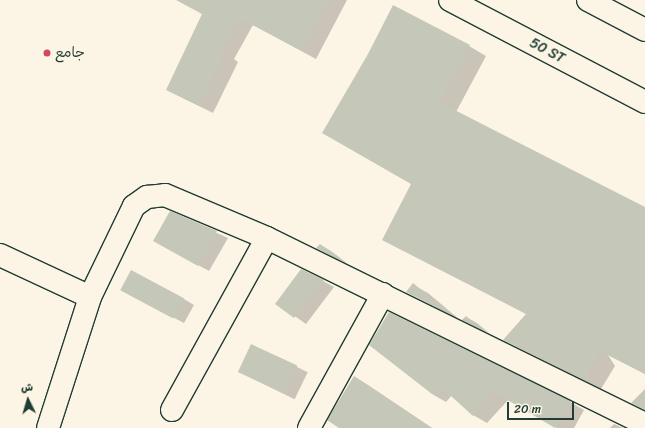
<!DOCTYPE html>
<html>
<head>
<meta charset="utf-8">
<style>
	body { margin:0 }
	#map { position:relative; width:645px; height:428px; overflow:hidden; background:#fcf5e5; font-family:Sriracha,"Playpen Sans Arabic",sans-serif }
	div>[style] { position:absolute }
	[style*='--x'] { left:calc(var(--x)*1px); top:calc(var(--y)*1px); width:calc(var(--w)*1px); rotate:calc(var(--a)*1deg) }
	.shadow>* { inset:0; background:#0003; transform-origin:0 0 }
	.building>* { inset:0; background:#c5c7b9; transform-origin:0 0 }
	.roads { filter:drop-shadow(1px 0 #1f3d34) drop-shadow(-1px 0 #1f3d34) drop-shadow(0 1px #1f3d34) drop-shadow(0 -1px #1f3d34) }
	.minor>* { height:22px; margin:-11px; padding:0 11px; transform-origin:11px; border-radius:11px; background:#fcf5e5 }
	.major>* { height:22px; margin:-11px; padding:0 11px; transform-origin:11px; border-radius:11px; background:#fcf5e5 }
	.dots>* { width:11px; height:11px; translate:-50% -50%; box-sizing:border-box; border:2px solid #fcf5e5; border-radius:50% }
	span { translate:-50% -50%; white-space:nowrap; text-align:center; line-height:1.15; -webkit-text-stroke:3px #fcf5e5; paint-order:stroke }
	.street-label { font-size:14px; color:#1f3d34 }
	.poi-label { font-size:14px; color:#1f3d34 }
	.left { translate:0 -50%; text-align:left }
	.north { position:absolute; left:8px; top:380px; width:40px; height:40px; -webkit-text-stroke:3px #fcf5e5; paint-order:stroke; rotate:355deg; font-size:11px; font-weight:700; line-height:16px; text-align:center; color:#1f3d34 }
	.north::after { content:''; display:block; margin:auto; width:14px; height:18px; background:#1f3d34; clip-path:polygon(50% 0,100% 100%,50% 72%,0 100%) }
	.scale { position:absolute; left:507px; top:402px; width:67px; height:18px; box-sizing:border-box; border:2px solid #1f3d34; border-top:0; padding-left:5px; font-size:12px; line-height:14px; white-space:nowrap; color:#1f3d34; -webkit-text-stroke:3px #fcf5e5; paint-order:stroke }
</style>
</head>
<body>
<div id="map">
	<div class="shadow">
		<i style="clip-path:polygon(197px 0,347px 0,316px 59px,253px 25px,234px 59px,238px 62px,213px 113px,167px 90px,203px 14px)"></i>
		<i style="clip-path:polygon(469px 46px,486px 56px,456px 112px,645px 208px,645px 374px,608px 355px,615px 366px,601px 389px,504px 340px,527px 314px,383px 240px,412px 184px,323px 132px)"></i>
		<i style="clip-path:polygon(170px 212px,228px 238px,209px 271px,154px 241px)"></i>
		<i style="clip-path:polygon(320px 245px,331px 251px,348px 264px,328px 254px)"></i>
		<i style="clip-path:polygon(323px 281px,334px 287px,306px 324px,276px 303px)"></i>
		<i style="clip-path:polygon(413px 285px,428px 293px,460px 320px,407px 292px)"></i>
		<i style="clip-path:polygon(132px 296px,184px 299px,194px 305px,184px 323px)"></i>
		<i style="clip-path:polygon(390px 314px,570px 402px,584px 410px,574px 428px,557px 428px,509px 399px,487px 423px,473px 415px,452px 395px,446px 402px,432px 394px)"></i>
		<i style="clip-path:polygon(466px 317px,477px 323px,489px 333px,474px 326px)"></i>
		<i style="left:252px;top:345px;width:62px;height:30px;rotate:26deg"></i>
		<i style="clip-path:polygon(355px 377px,368px 385px,432px 428px,341px 428px)"></i>
		<i style="clip-path:polygon(614px 424px,623px 428px,610px 428px)"></i>
	</div>
	<div class="building">
		<i style="clip-path:polygon(176px 0,329px 0,302px 51px,239px 18px,221px 51px,224px 53px,199px 106px,166px 90px,202px 14px)"></i>
		<i style="clip-path:polygon(393px 5px,470px 45px,439px 102px,645px 207px,645px 374px,600px 351px,584px 380px,503px 340px,526px 314px,382px 240px,411px 184px,322px 133px,368px 54px)"></i>
		<i style="clip-path:polygon(170px 211px,217px 231px,198px 266px,153px 241px)"></i>
		<i style="clip-path:polygon(320px 244px,340px 258px,339px 260px,316px 248px)"></i>
		<i style="clip-path:polygon(301px 269px,324px 280px,294px 318px,275px 304px)"></i>
		<i style="left:131px;top:270px;width:60px;height:23px;rotate:28deg"></i>
		<i style="clip-path:polygon(413px 283px,452px 315px,406px 292px)"></i>
		<i style="clip-path:polygon(389px 312px,571px 401px,555px 428px,494px 392px,473px 416px,439px 385px,432px 394px,369px 345px)"></i>
		<i style="clip-path:polygon(466px 316px,485px 332px,462px 320px)"></i>
		<i style="left:251px;top:344px;width:51px;height:31px;rotate:25deg"></i>
		<i style="clip-path:polygon(354px 376px,432px 428px,339px 428px,327px 420px)"></i>
		<i style="clip-path:polygon(645px 389px,645px 410px,631px 403px)"></i>
	</div>
	<div class="roads">
		<div class="minor">
			<i style="--x:0;--y:255;--w:99;--a:25"></i>
			<i style="--x:172;--y:410;--w:196;--a:-61.1"></i>
			<i style="--x:48;--y:428;--w:138;--a:-72.2"></i>
			<i style="--x:90;--y:297;--w:101;--a:-64.2"></i>
			<i style="--x:134;--y:206;--w:16;--a:-35"></i>
			<i style="--x:147;--y:197;--w:18;--a:-6"></i>
			<i style="--x:165;--y:195;--w:111;--a:22.9"></i>
			<i style="--x:267;--y:238;--w:421;--a:26.2"></i>
			<i style="--x:309;--y:428;--w:153;--a:-61.1"></i>
		</div>
		<div class="major">
			<i style="--x:450;--y:0;--w:220;--a:27.6"></i>
			<i style="--x:588;--y:0;--w:64;--a:27.8"></i>
		</div>
	</div>
	<div class="dots">
		<i style="left:47px;top:53px;background:#d1495b"></i>
	</div>
	<div class="street-label">
		<span style="left:547px;top:51px;rotate:28deg">50 ST</span>
	</div>
	<div class="poi-label">
		<span class="left" style="left:55px;top:53px">جامع</span>
	</div>
	<div class="north">ش</div>
	<div class="scale">20 m</div>
</div>
</body>
</html>
